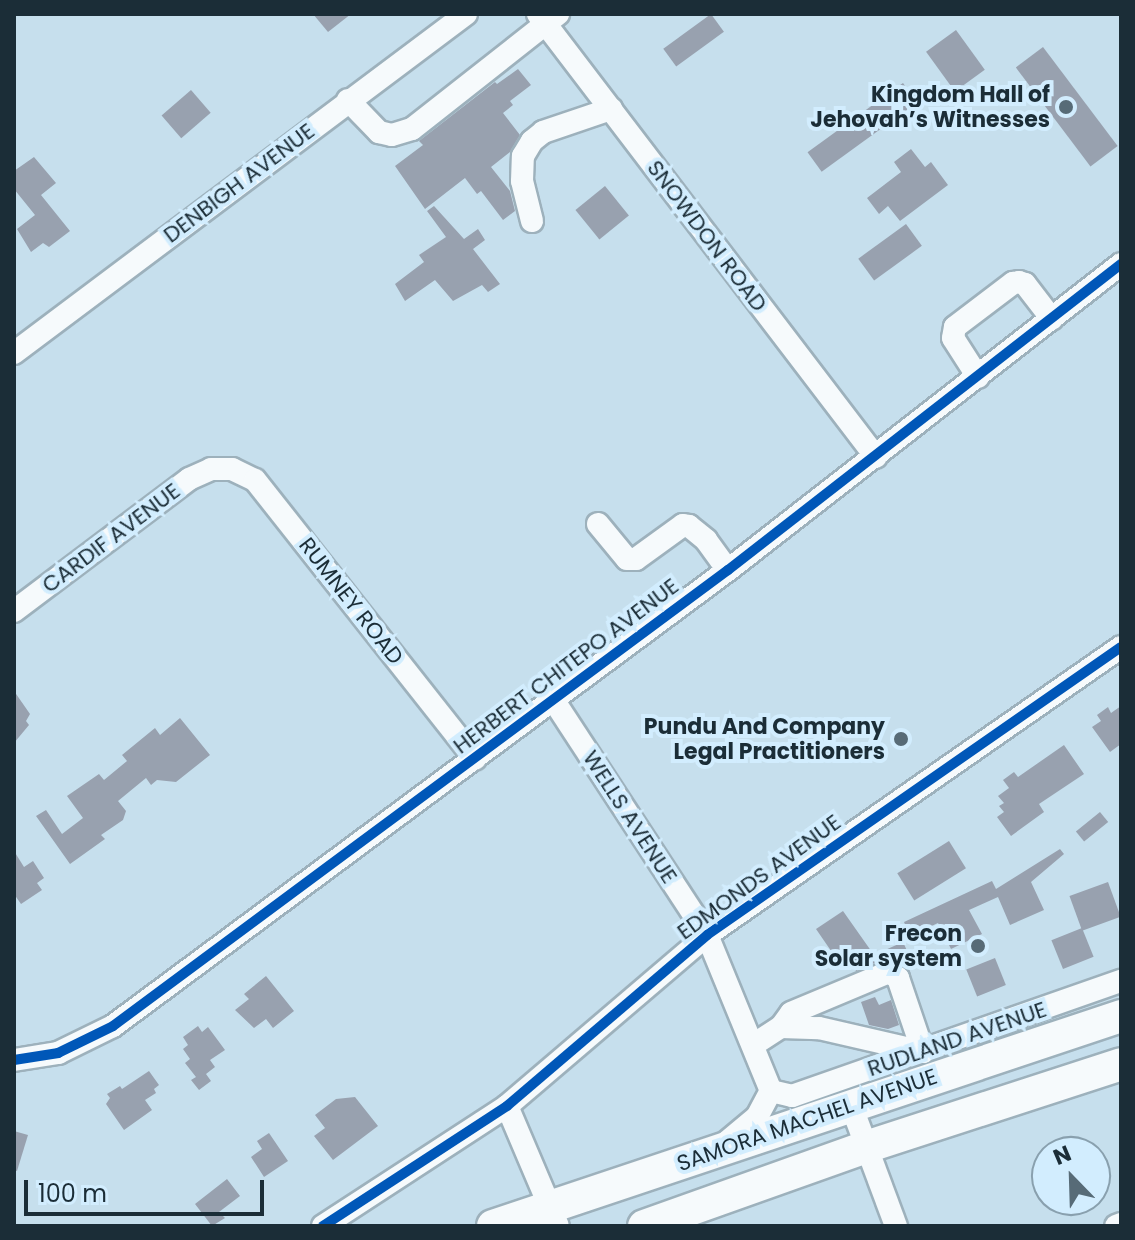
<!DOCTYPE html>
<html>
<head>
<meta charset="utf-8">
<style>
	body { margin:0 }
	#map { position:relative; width:1135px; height:1240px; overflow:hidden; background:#c6dfed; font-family:Poppins,sans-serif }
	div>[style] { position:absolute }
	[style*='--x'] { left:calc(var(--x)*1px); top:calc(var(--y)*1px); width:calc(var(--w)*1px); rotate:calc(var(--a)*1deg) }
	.building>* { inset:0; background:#98a1af; transform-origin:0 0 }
	.roads { filter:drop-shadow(2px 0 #9db1bc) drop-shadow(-2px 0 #9db1bc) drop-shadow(0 2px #9db1bc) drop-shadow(0 -2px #9db1bc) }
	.minor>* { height:22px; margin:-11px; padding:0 11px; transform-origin:11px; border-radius:11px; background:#f6fafc }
	.highway>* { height:32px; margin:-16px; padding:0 16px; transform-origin:16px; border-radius:16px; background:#f6fafc }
	.cycleway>* { height:10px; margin:-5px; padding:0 5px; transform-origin:5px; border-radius:5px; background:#0057b8 }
	.dots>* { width:22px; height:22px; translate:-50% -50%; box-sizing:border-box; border:4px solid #d2edfe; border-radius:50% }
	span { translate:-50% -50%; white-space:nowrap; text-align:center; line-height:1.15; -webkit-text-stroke:8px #d2edfe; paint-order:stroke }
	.poi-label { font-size:22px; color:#1b2d37; font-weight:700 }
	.right { translate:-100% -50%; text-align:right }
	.street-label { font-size:22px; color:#1b2d37 }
	.frame { position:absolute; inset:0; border:16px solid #1b2d37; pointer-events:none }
	.north { position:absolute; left:1031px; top:1136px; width:80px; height:80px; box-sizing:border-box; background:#d2edfe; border:2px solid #89a0ae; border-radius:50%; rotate:337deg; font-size:22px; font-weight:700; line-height:32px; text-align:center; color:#1b2d37 }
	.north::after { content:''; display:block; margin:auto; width:28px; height:36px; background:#576b77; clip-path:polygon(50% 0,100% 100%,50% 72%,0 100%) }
	.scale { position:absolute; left:24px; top:1180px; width:240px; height:36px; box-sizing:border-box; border:4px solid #1b2d37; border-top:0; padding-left:10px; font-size:24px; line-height:28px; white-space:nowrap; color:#1b2d37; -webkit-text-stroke:6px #d2edfe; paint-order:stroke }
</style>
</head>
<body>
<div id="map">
	<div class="building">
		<i style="clip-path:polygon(313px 14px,351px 14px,328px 32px)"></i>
		<i style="left:711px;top:14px;width:22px;height:59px;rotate:54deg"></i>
		<i style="left:956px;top:30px;width:49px;height:37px;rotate:54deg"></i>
		<i style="left:1043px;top:47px;width:124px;height:34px;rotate:53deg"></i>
		<i style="clip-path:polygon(518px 69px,531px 85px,510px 101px,513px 105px,503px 113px,520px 135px,510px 152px,491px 167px,510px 191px,515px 211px,503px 220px,481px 191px,477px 194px,465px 178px,425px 209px,395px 166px,423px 145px,419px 141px,495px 82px,497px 84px)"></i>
		<i style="left:903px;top:83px;width:24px;height:118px;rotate:54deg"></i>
		<i style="left:191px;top:90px;width:30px;height:39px;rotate:49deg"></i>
		<i style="clip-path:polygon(911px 149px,925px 167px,931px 162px,948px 185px,900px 221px,888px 206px,879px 214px,867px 198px,901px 172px,894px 162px)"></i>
		<i style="clip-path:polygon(34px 157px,56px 183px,41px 195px,70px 231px,49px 247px,43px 243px,31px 252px,17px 229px,35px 215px,14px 189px,14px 171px)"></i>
		<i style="left:605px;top:186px;width:38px;height:38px;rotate:51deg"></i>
		<i style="clip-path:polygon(434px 206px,464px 239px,478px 229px,485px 240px,473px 249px,500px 284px,488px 292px,482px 285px,453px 301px,435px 280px,405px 301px,395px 284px,424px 262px,419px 255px,446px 237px,427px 211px)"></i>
		<i style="left:906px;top:224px;width:27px;height:59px;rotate:54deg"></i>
		<i style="clip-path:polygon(14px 691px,30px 714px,26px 721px,29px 725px,14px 743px)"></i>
		<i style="clip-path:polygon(1121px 706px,1121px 744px,1110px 752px,1092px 727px,1101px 721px,1097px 715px,1108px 707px,1111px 713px)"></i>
		<i style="clip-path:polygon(180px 718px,210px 755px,176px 782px,157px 780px,151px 785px,146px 778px,118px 801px,126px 811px,123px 820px,101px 835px,105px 839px,70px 864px,36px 816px,46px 810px,62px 834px,83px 818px,67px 796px,99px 774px,104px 780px,127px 761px,122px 755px,155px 728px,160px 735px)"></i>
		<i style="clip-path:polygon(1064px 745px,1084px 774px,1039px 804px,1044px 812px,1011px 836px,997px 817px,1004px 812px,999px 806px,1004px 803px,998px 796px,1009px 788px,1003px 780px,1014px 772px,1018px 777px)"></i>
		<i style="left:1100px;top:812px;width:13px;height:31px;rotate:51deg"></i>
		<i style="left:949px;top:841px;width:32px;height:61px;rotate:58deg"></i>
		<i style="clip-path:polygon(1060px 849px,1064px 854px,1031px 882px,1044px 910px,1010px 925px,998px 897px,969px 910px,982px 934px,951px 949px,938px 923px,910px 936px,904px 922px,992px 881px,996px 889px)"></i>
		<i style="clip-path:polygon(14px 851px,24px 867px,33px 861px,44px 878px,37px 883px,42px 890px,21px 904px,14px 894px)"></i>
		<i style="left:1108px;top:882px;width:37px;height:41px;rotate:70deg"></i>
		<i style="clip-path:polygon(843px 911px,874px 955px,903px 942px,909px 955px,897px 961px,884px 959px,856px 971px,849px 953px,838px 961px,816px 929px)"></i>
		<i style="left:1082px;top:928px;width:31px;height:33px;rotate:68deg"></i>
		<i style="left:995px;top:958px;width:29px;height:31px;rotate:68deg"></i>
		<i style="clip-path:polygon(266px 976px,294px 1011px,273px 1028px,266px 1019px,254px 1028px,235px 1010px,249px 999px,244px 994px)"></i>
		<i style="clip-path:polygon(875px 997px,879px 1005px,891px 1000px,899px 1025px,888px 1029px,869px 1025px,861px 1002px)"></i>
		<i style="clip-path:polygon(198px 1026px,202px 1032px,208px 1027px,225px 1050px,210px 1060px,215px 1067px,206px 1074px,211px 1081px,199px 1090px,191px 1080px,196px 1077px,185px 1063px,190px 1059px,183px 1049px,188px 1045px,183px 1037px)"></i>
		<i style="clip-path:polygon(149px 1071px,159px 1085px,154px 1089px,156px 1093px,145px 1100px,152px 1110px,124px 1130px,106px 1104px,110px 1098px,107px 1094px,120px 1086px,122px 1089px)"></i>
		<i style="clip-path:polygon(355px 1097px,378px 1126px,333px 1160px,314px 1136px,325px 1128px,315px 1115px,336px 1099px)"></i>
		<i style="clip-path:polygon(14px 1131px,28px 1135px,17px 1171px,14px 1170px)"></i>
		<i style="clip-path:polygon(269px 1133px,288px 1161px,264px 1177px,251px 1157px,262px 1149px,257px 1141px)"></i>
		<i style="clip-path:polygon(227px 1179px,240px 1196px,219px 1212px,225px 1218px,212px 1226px,195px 1204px)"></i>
	</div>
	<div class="roads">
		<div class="minor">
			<i style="--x:538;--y:14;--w:557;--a:52.66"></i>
			<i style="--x:348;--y:100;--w:45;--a:45.9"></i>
			<i style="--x:379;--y:132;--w:13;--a:13"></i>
			<i style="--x:392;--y:135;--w:21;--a:-17"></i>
			<i style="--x:412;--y:129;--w:186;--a:-38.2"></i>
			<i style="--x:532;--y:221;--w:41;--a:-104"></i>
			<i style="--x:522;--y:181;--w:25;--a:-88"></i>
			<i style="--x:523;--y:156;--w:17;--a:-59"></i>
			<i style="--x:532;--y:141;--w:14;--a:-39"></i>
			<i style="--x:543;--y:132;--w:72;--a:-18.7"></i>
			<i style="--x:14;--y:353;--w:565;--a:-36.87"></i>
			<i style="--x:978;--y:377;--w:46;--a:-122.7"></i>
			<i style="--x:953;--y:338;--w:11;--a:-80"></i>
			<i style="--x:955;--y:327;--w:73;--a:-37.2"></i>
			<i style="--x:1013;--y:283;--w:6;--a:-9"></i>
			<i style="--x:1019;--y:282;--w:6;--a:18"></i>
			<i style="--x:1025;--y:284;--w:44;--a:52.4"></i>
			<i style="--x:598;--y:524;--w:45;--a:50.4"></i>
			<i style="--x:627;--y:559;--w:9;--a:0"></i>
			<i style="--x:636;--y:559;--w:58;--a:-35.9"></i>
			<i style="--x:683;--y:525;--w:6;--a:9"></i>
			<i style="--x:689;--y:526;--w:22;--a:39"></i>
			<i style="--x:706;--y:540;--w:37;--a:54"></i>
			<i style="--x:14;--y:611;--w:219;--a:-37"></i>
			<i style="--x:189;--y:479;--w:24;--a:-24"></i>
			<i style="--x:211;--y:469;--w:21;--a:0"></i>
			<i style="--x:232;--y:469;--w:25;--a:26"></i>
			<i style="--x:255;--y:480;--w:355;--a:51.7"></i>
			<i style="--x:554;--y:701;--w:280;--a:56.8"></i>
			<i style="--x:707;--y:935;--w:169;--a:67.7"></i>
			<i style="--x:771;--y:1091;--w:22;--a:13"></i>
			<i style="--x:792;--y:1096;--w:349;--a:-19.3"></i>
			<i style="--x:781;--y:1027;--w:17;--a:-54"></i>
			<i style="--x:791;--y:1013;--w:106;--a:-22.7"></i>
			<i style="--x:889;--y:972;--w:11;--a:34"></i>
			<i style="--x:898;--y:978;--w:78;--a:71.3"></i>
			<i style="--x:753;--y:1045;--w:33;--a:-33"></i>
			<i style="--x:781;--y:1027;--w:38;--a:2"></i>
			<i style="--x:819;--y:1028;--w:107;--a:13"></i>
			<i style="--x:14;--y:1060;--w:45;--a:-9"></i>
			<i style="--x:58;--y:1053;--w:61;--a:-26.1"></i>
			<i style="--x:113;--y:1026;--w:766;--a:-36.56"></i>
			<i style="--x:728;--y:570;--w:498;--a:-37.9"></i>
			<i style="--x:851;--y:1105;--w:129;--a:69.6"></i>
			<i style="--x:507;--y:1106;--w:130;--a:67"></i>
			<i style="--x:728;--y:1141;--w:38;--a:-40"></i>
			<i style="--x:757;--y:1117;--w:30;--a:-62"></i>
			<i style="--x:323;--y:1226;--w:220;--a:-33.1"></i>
			<i style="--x:507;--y:1106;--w:263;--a:-40.5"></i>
			<i style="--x:707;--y:935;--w:504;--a:-34.82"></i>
			<i style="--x:1116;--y:1226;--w:5;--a:-22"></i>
		</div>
		<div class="highway">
			<i style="--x:493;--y:1226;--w:662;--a:-18.49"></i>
			<i style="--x:644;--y:1226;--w:236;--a:-19.6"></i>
			<i style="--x:866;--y:1147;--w:268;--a:-18"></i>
		</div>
	</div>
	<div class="cycleway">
		<i style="--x:14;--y:1060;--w:45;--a:-9"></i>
		<i style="--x:58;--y:1053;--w:61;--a:-26.1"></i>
		<i style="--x:113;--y:1026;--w:766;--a:-36.56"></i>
		<i style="--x:728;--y:570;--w:498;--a:-37.9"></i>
		<i style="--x:323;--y:1226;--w:220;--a:-33.1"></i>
		<i style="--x:507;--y:1106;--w:263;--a:-40.5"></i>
		<i style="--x:707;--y:935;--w:504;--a:-34.82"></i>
	</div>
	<div class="dots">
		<i style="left:1066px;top:107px;background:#576b77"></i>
		<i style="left:901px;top:739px;background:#576b77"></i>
		<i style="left:978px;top:946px;background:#576b77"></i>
	</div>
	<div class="poi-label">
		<span class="right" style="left:1050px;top:107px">Kingdom Hall of<br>Jehovah’s Witnesses</span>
		<span class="right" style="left:885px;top:739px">Pundu And Company<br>Legal Practitioners</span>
		<span class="right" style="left:962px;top:946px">Frecon<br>Solar system</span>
	</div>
	<div class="street-label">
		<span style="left:239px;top:183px;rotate:-37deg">DENBIGH AVENUE</span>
		<span style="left:707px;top:236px;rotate:53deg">SNOWDON ROAD</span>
		<span style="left:111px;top:538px;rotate:-37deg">CARDIF AVENUE</span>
		<span style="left:351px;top:601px;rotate:52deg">RUMNEY ROAD</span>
		<span style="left:566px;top:666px;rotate:-37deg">HERBERT CHITEPO AVENUE</span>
		<span style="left:630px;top:817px;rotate:57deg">WELLS AVENUE</span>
		<span style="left:759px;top:877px;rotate:-36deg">EDMONDS AVENUE</span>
		<span style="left:957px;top:1039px;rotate:-19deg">RUDLAND AVENUE</span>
		<span style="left:807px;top:1120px;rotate:-19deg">SAMORA MACHEL AVENUE</span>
	</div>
	<div class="frame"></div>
	<div class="north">N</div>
	<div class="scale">100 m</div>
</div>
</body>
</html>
